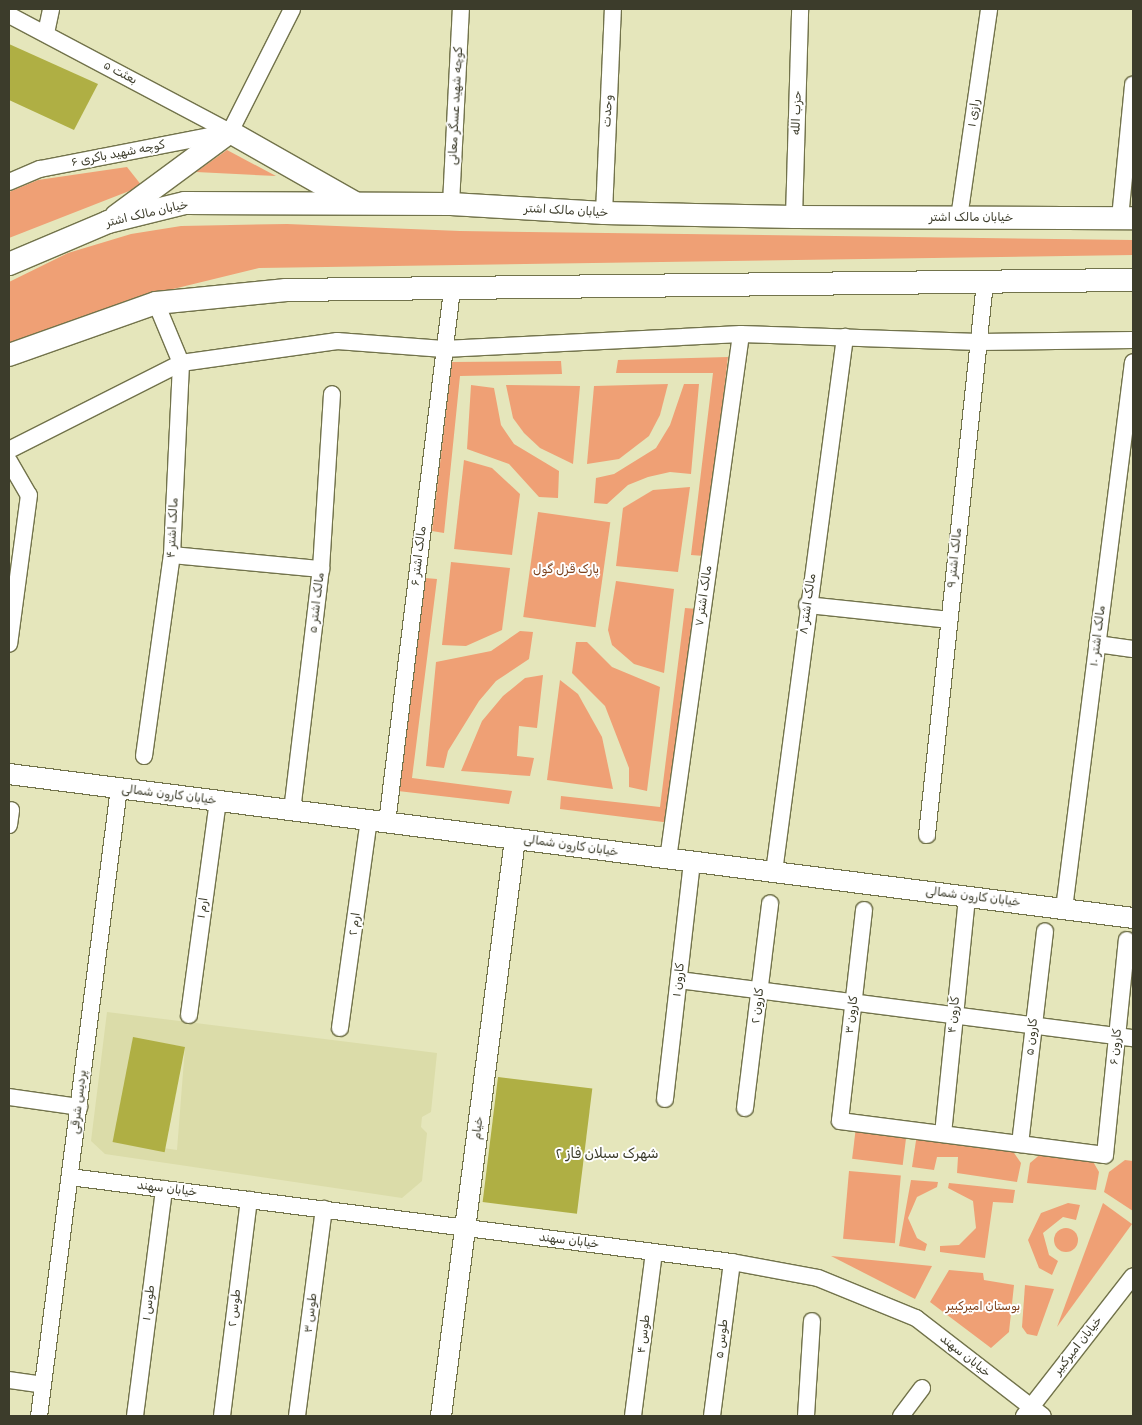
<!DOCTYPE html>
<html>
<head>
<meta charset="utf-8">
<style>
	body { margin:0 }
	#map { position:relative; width:1142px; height:1425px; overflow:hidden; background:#e5e6bb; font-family:Rubik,"Noto Sans Arabic",sans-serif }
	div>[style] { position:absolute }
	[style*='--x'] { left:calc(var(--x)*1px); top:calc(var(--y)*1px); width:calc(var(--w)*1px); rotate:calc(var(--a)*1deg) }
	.built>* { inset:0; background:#dbdca9 }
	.green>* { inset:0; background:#efa075; transform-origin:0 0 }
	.round { border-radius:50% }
	.building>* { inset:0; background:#afaf44; transform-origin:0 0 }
	.roads { filter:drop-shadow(1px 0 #72734b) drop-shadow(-1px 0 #72734b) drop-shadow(0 1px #72734b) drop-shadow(0 -1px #72734b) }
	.minor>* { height:16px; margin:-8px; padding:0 8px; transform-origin:8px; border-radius:8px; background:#fff }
	.tertiary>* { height:20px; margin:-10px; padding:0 10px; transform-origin:10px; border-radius:10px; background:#fff }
	.secondary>* { height:22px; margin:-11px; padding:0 11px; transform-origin:11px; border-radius:11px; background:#fff }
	span { translate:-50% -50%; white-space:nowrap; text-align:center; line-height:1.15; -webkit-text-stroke:4px #fff; paint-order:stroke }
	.street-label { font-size:12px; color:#3c3c2b }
	.park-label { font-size:12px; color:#7c411d }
	.neighbourhood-label { font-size:14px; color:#3c3c2b }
	.frame { position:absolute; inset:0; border:10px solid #3c3c2b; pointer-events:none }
</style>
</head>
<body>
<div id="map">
	<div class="built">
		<i style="clip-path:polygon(evenodd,107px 1012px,437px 1053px,431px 1112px,422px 1117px,421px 1127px,427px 1133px,422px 1181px,402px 1198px,105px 1154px,91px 1141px,107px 1012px,133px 1038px,185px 1047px,177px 1150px,122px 1142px,133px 1038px)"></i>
	</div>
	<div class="green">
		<i style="clip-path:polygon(227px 150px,276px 176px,196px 172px)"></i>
		<i style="clip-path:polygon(127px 167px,142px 186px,9px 238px,9px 192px,38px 180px)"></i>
		<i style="clip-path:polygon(287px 224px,460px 231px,1133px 240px,1133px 255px,259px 268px,128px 300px,9px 349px,9px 282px,68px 253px,131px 234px,181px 226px)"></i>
		<i style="clip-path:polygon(728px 357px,704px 556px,691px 555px,713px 373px,616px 373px,618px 360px)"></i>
		<i style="clip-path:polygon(561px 361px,562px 374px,460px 376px,444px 533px,432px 531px,452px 362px)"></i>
		<i style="clip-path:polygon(668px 384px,660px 415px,649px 436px,619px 459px,587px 464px,594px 386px)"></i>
		<i style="clip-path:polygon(684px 384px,699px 384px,691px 474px,670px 472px,648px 477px,628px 485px,607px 504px,594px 503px,596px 478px,614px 474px,656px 448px,670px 425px)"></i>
		<i style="clip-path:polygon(471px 385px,494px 388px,501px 425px,514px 444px,559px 471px,558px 498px,539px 497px,509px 464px,467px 449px)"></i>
		<i style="clip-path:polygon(506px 385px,580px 386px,573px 464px,540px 448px,524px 433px,513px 418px)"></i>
		<i style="clip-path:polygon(464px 460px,492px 468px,520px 494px,512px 555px,454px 549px)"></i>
		<i style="clip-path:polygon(690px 487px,678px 572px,616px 566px,623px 508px,653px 490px)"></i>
		<i style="left:538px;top:512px;width:73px;height:106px;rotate:8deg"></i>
		<i style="clip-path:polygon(451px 562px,510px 568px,502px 630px,466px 646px,442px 645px)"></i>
		<i style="clip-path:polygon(425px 578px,437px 579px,412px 778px,512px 791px,509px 804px,398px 791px)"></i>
		<i style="clip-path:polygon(616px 581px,674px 589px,664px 673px,634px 664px,612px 645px,608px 630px)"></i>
		<i style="clip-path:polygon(685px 608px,697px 609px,671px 823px,560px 809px,561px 796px,660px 807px)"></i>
		<i style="clip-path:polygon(520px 631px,533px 632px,529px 659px,496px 681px,479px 701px,448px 751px,444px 768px,426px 766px,436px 662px,491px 651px)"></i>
		<i style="clip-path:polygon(576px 642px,587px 642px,612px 667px,660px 687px,647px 791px,629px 787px,629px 768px,605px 706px,572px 673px)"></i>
		<i style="clip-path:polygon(543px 675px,537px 728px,519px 726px,517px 756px,534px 758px,530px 776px,461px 771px,482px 721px,503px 696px,525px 678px)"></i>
		<i style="clip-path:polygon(560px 680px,578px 694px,602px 737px,613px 789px,547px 780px)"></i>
		<i style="left:856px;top:1127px;width:51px;height:32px;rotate:7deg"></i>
		<i style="clip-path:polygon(917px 1134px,1010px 1147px,1021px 1163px,1017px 1182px,957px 1173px,958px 1157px,937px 1157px,934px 1170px,912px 1167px)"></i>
		<i style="clip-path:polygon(1043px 1152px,1091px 1158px,1099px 1172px,1096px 1190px,1027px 1183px,1030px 1163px)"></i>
		<i style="clip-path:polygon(1125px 1160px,1133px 1161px,1133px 1211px,1104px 1192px,1109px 1172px)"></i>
		<i style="left:849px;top:1171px;width:52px;height:68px;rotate:5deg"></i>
		<i style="clip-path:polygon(911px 1180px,938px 1182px,937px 1187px,917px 1197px,908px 1218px,917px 1238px,927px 1244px,925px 1251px,899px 1246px)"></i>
		<i style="clip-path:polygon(949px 1183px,1015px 1190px,1013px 1203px,993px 1202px,985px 1258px,940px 1252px,940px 1246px,959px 1245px,976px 1228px,973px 1201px,948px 1188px)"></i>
		<i style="clip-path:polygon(1068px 1203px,1080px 1205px,1076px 1220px,1063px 1217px,1043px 1233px,1049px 1255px,1058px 1261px,1052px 1275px,1039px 1268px,1028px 1240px,1041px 1213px)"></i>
		<i style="clip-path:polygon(1103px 1203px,1132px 1224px,1057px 1327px)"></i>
		<i class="round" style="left:1054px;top:1228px;width:24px;height:24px"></i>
		<i style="clip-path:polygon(831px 1256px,932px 1266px,915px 1299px)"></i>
		<i style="clip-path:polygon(949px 1270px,983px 1273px,984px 1280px,1014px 1285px,1009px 1332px,991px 1348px,930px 1302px)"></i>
		<i style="clip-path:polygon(1025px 1285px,1054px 1289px,1037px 1336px,1027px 1334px,1022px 1327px)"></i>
	</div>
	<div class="building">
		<i style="clip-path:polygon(9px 44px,98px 84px,74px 130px,9px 100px)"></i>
		<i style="left:133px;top:1037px;width:53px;height:107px;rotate:11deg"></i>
		<i style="left:498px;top:1077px;width:95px;height:126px;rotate:7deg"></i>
	</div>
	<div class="roads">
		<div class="minor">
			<i style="--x:9;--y:15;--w:250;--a:27.9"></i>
			<i style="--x:46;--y:33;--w:25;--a:-78"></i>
			<i style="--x:230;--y:132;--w:138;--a:-63.2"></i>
			<i style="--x:9;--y:182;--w:34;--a:-23"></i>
			<i style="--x:40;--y:169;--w:188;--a:-11"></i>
			<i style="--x:451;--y:204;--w:195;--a:-87.1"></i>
			<i style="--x:604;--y:213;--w:204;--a:-87.5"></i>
			<i style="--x:794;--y:217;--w:208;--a:-88.3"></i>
			<i style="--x:959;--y:218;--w:211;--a:-81.8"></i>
			<i style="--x:1120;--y:218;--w:134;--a:-84.4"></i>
			<i style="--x:9;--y:450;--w:193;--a:-26.8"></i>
			<i style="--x:181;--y:363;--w:158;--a:-8"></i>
			<i style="--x:337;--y:341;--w:107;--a:4.3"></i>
			<i style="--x:444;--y:349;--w:297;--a:-2.9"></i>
			<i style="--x:741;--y:334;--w:238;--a:1.9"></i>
			<i style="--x:979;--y:342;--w:154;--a:-0.7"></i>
			<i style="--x:9;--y:461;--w:39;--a:60"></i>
			<i style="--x:29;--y:495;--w:150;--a:97.6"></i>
			<i style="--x:172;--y:555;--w:150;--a:5.4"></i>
			<i style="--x:807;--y:605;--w:143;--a:6"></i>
			<i style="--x:1097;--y:644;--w:36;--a:8"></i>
			<i style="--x:144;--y:756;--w:203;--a:-82.1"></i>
			<i style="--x:172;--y:555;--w:192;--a:-87.3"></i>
			<i style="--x:181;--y:363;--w:65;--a:-112.6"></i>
			<i style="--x:292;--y:811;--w:244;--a:-83.2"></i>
			<i style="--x:321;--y:569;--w:175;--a:-86.4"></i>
			<i style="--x:387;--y:823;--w:537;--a:-83.05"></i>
			<i style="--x:9;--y:825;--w:15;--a:-82"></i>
			<i style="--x:927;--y:835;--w:556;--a:-84.01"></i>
			<i style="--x:668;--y:859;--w:530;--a:-82.08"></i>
			<i style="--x:774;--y:872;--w:540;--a:-82.44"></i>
			<i style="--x:1064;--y:909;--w:551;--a:-82.81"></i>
			<i style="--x:864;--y:910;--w:212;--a:96.5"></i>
			<i style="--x:840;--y:1121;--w:267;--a:7.3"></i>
			<i style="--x:1105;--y:1155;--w:216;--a:-84.2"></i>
			<i style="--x:679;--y:980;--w:458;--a:7.3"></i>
			<i style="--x:189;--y:1015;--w:216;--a:-82.3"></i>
			<i style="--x:340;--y:1028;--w:210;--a:-82.1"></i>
			<i style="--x:9;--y:1097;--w:71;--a:8.1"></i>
			<i style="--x:665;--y:1099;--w:239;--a:-83.5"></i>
			<i style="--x:745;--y:1108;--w:206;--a:-83"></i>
			<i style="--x:943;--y:1134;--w:238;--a:-84.2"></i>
			<i style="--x:1020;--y:1144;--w:214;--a:-83.3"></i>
			<i style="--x:70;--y:1177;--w:667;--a:7.32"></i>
			<i style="--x:732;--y:1262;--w:87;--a:10.5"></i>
			<i style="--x:818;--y:1278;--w:106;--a:22.2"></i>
			<i style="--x:916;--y:1318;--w:160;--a:37.7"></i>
			<i style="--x:9;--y:1380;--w:34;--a:8"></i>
			<i style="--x:39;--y:1416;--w:633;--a:-82.74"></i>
			<i style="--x:135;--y:1416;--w:229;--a:-82.7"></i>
			<i style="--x:222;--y:1416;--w:218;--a:-82.9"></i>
			<i style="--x:297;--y:1416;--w:209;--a:-82.6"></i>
			<i style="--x:633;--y:1416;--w:165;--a:-82.7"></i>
			<i style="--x:712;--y:1416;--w:155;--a:-82.6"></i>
			<i style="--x:806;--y:1416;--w:95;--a:-86.4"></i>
			<i style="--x:901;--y:1416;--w:35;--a:-53"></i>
			<i style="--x:1024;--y:1416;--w:177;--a:-52.1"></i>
		</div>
		<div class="tertiary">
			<i style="--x:9;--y:774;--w:1133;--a:7.3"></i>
			<i style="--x:441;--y:1416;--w:582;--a:-82.69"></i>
		</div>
		<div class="secondary">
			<i style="--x:116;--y:216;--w:142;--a:-36.4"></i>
			<i style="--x:230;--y:132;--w:142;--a:29.6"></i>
			<i style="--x:9;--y:264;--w:108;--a:-23"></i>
			<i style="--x:108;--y:222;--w:79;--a:-13.9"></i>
			<i style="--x:185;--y:203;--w:266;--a:0.2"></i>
			<i style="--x:451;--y:204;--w:153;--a:3.4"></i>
			<i style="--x:604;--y:213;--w:190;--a:1.2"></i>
			<i style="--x:794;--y:217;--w:339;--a:0.2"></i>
			<i style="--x:9;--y:355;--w:156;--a:-19.5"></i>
			<i style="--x:156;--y:303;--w:131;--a:-5.7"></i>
			<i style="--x:286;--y:290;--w:847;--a:-0.68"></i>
		</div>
	</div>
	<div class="street-label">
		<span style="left:120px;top:73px;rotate:28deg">بعثت ۵</span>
		<span style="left:456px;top:106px;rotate:-87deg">کوچه شهید عسگر معانی</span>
		<span style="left:608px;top:111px;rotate:-87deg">وحدت</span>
		<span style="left:797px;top:113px;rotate:-88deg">حزب الله</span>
		<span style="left:974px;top:113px;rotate:-82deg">رازی ۱</span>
		<span style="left:118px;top:154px;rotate:-11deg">کوچه شهید باکری ۶</span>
		<span style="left:566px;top:211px;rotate:3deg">خیابان مالک اشتر</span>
		<span style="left:147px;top:214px;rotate:-13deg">خیابان مالک اشتر</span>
		<span style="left:971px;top:218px">خیابان مالک اشتر</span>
		<span style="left:173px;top:528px;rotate:-87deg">مالک اشتر ۴</span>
		<span style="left:419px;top:556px;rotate:-83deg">مالک اشتر ۶</span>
		<span style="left:955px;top:558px;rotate:-84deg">مالک اشتر ۹</span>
		<span style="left:704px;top:596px;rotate:-82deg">مالک اشتر ۷</span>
		<span style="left:317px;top:603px;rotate:-83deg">مالک اشتر ۵</span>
		<span style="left:808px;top:604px;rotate:-82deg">مالک اشتر ۸</span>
		<span style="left:1098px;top:636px;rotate:-83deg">مالک اشتر ۱۰</span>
		<span style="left:169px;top:795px;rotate:7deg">خیابان کارون شمالی</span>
		<span style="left:571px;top:846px;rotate:8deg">خیابان کارون شمالی</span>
		<span style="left:973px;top:897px;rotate:7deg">خیابان کارون شمالی</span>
		<span style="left:203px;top:908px;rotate:-82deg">ارم ۱</span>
		<span style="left:355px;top:924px;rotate:-82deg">ارم ۲</span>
		<span style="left:679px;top:980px;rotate:-84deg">کارون ۱</span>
		<span style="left:758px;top:1006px;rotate:-83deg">کارون ۲</span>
		<span style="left:852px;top:1015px;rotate:-83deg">کارون ۳</span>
		<span style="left:954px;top:1015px;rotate:-84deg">کارون ۴</span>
		<span style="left:1032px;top:1037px;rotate:-84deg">کارون ۵</span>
		<span style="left:1116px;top:1047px;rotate:-84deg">کارون ۶</span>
		<span style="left:79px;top:1102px;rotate:-83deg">پردیس شرقی</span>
		<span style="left:478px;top:1128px;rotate:-83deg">خیام</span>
		<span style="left:167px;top:1189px;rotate:7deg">خیابان سهند</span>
		<span style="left:569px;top:1241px;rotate:7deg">خیابان سهند</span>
		<span style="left:149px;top:1303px;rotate:-83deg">طوس ۱</span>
		<span style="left:235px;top:1308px;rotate:-83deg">طوس ۲</span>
		<span style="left:311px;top:1313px;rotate:-83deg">طوس ۳</span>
		<span style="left:644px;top:1334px;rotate:-83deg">طوس ۴</span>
		<span style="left:722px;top:1339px;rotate:-83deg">طوس ۵</span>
		<span style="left:1078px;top:1346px;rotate:-52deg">خیابان امیرکبیر</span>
		<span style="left:965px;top:1356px;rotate:38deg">خیابان سهند</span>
	</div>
	<div class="park-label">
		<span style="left:566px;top:570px">پارک قزل گول</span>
		<span style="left:983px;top:1307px">بوستان امیرکبیر</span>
	</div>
	<div class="neighbourhood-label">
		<span style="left:607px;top:1154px">شهرک سبلان فاز ۲</span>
	</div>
	<div class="frame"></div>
</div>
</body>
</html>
